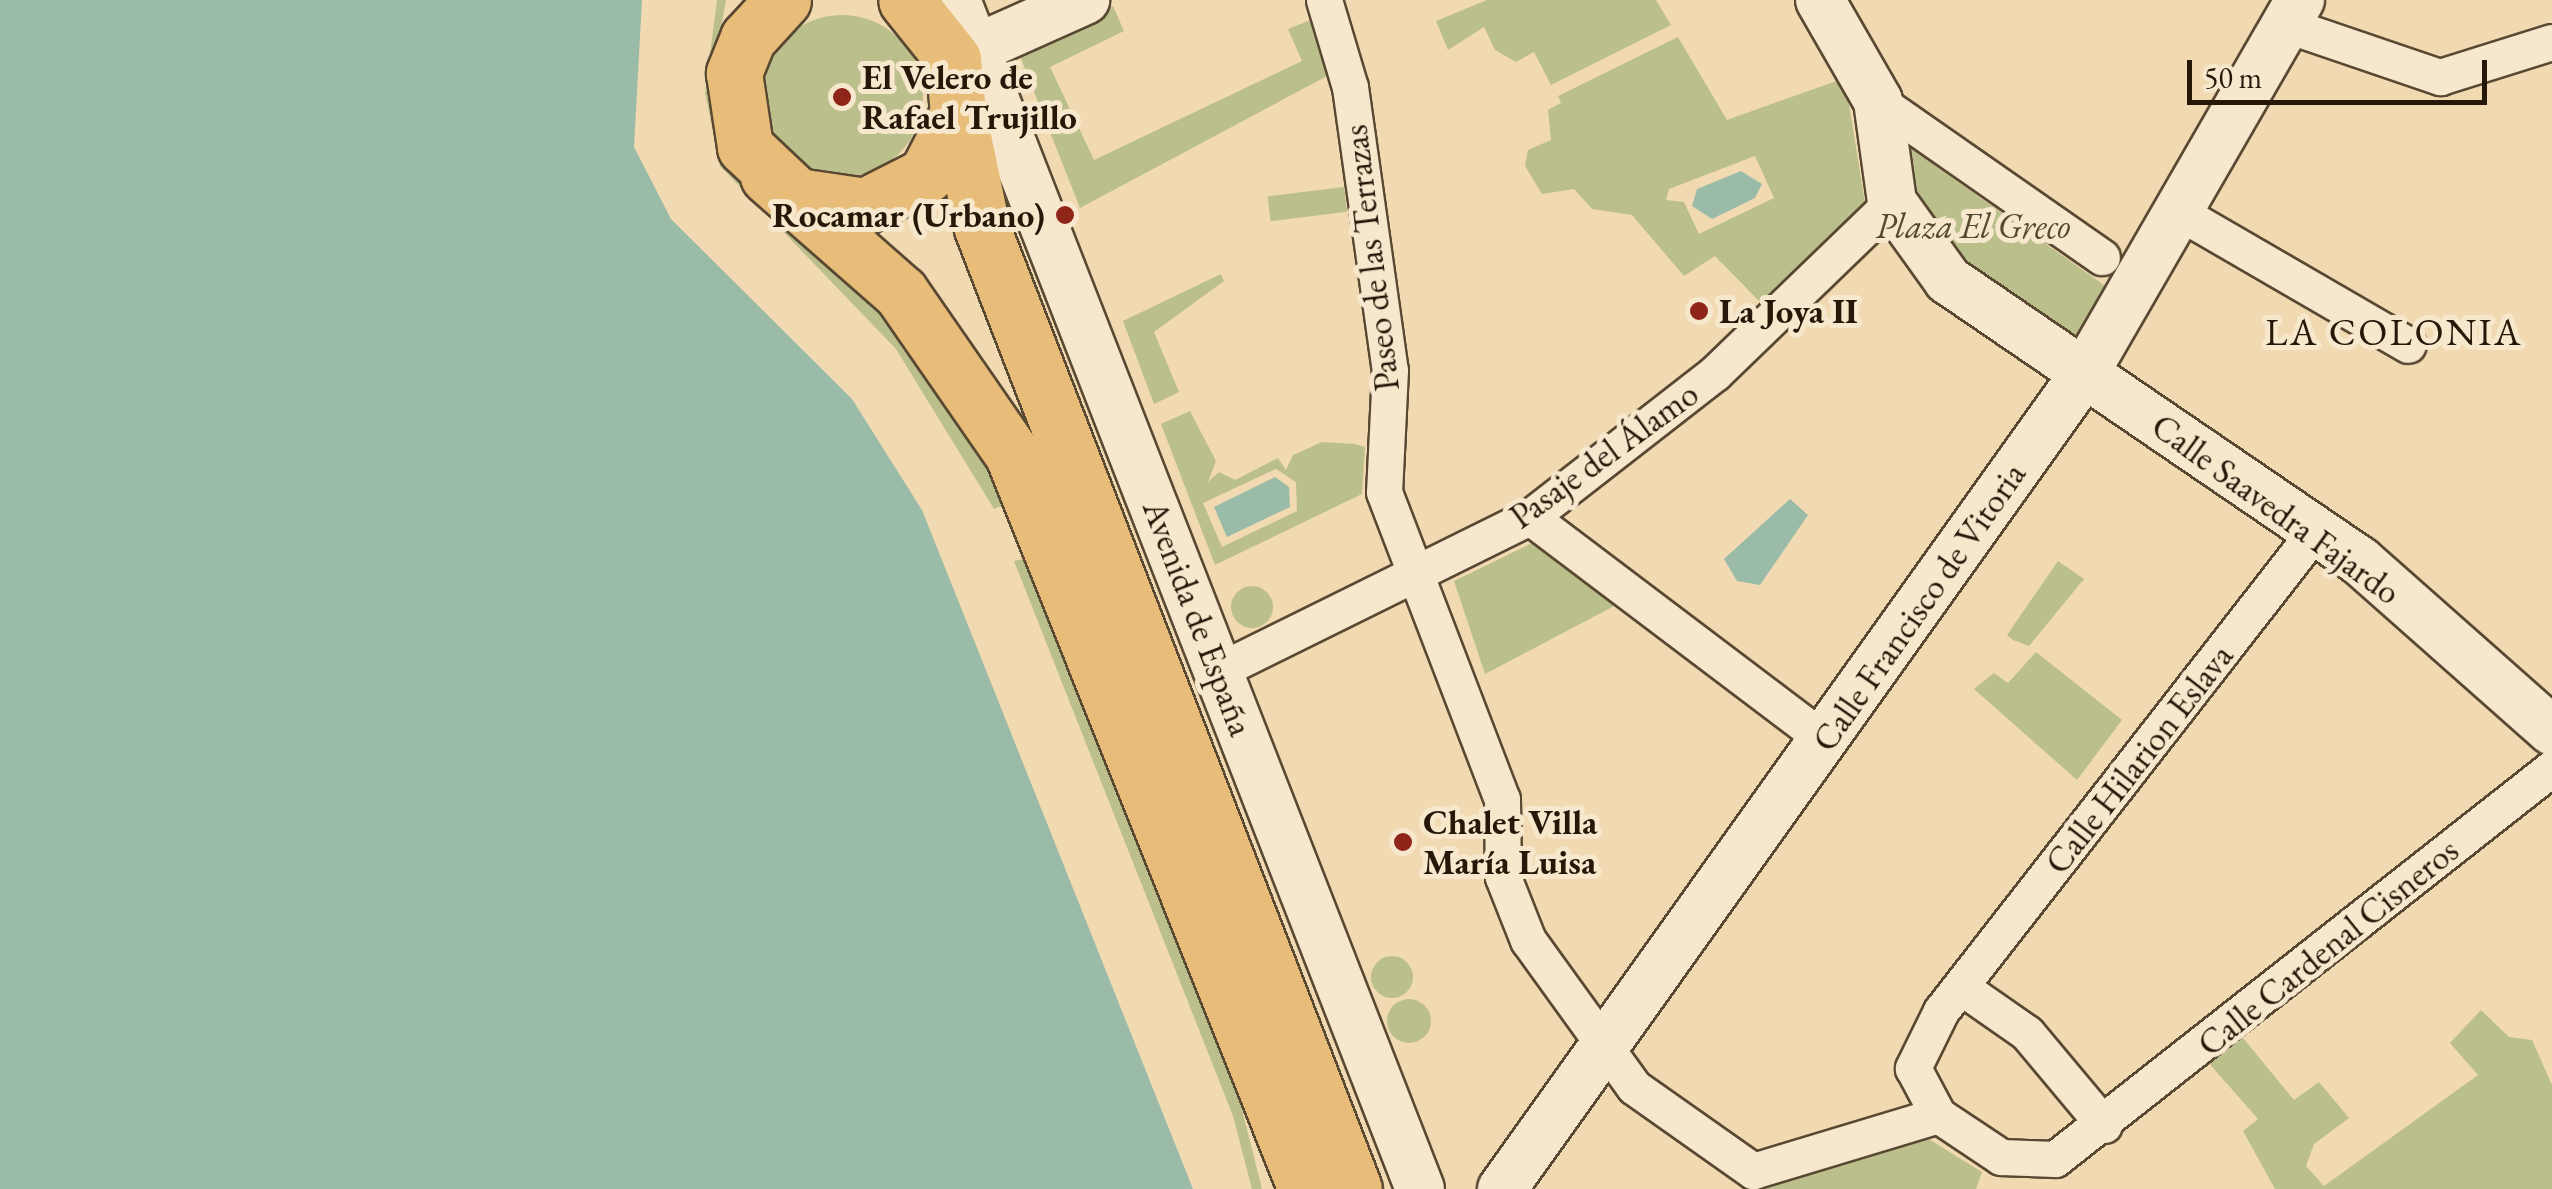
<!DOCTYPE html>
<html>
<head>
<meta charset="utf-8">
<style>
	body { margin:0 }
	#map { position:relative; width:2552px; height:1189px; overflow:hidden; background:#f1dab2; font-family:"EB Garamond",serif }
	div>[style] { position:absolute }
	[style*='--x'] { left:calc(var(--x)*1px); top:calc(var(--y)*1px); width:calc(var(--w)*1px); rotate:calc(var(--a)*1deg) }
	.green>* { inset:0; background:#bbbf8c; transform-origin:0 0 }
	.round { border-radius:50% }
	.water>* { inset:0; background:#9bbba9 }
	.roads { filter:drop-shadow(2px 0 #594832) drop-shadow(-2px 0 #594832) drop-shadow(0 2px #594832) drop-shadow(0 -2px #594832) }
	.street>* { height:35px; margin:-17.5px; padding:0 17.5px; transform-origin:17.5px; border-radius:17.5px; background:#f6e7cd }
	.secondary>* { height:48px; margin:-24px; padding:0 24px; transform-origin:24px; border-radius:24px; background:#f6e7cd }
	.highway>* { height:55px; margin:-27.5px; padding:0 27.5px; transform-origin:27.5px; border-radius:27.5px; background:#e8bd79 }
	.dots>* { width:28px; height:28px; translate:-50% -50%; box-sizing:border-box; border:5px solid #f6e7cd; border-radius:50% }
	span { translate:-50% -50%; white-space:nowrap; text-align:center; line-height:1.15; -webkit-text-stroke:10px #f6e7cd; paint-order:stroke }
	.poi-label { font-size:35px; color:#261808; font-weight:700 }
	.left { translate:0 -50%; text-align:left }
	.right { translate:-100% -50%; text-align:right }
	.park-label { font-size:35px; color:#534a30; font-style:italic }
	.street-label { font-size:35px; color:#261808 }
	.neighbourhood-label { font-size:38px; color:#261808; letter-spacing:2.5px }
	.scale { position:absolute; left:2187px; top:60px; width:300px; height:45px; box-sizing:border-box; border:5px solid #261808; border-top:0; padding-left:12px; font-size:30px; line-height:35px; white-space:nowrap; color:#261808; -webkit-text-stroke:8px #f6e7cd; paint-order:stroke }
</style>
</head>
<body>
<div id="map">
	<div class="green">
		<i style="clip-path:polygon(717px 0,726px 0,709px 93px,724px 165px,874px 307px,975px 440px,1008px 503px,994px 509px,896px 349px,720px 166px,705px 93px)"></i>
		<i style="clip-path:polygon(1487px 0,1656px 0,1671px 25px,1551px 85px,1534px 52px,1516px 62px,1495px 50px,1484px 27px,1448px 50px,1436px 21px)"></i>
		<i style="clip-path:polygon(1113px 6px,1124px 31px,1050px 67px,1094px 160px,1302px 61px,1288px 29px,1313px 19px,1327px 76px,1080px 208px,1018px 51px)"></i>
		<i class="round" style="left:761px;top:15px;width:162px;height:162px"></i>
		<i style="clip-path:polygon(evenodd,1678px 37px,1727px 120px,1839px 80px,1849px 104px,1865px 203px,1760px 302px,1715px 256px,1684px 276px,1632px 215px,1592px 209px,1574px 189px,1542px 194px,1525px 166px,1528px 150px,1551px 140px,1548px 110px,1561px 103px,1558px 96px,1678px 37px,1755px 156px,1774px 198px,1699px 234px,1684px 202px,1666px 200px,1669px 189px,1755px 156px)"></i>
		<i style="clip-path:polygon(1907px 146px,2111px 290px,2074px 344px,1954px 260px,1922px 220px,1901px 150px)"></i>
		<i style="left:1344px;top:187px;width:25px;height:77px;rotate:83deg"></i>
		<i style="clip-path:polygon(1221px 274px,1224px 281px,1154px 332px,1179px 392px,1154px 404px,1123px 321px)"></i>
		<i style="clip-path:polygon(evenodd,1190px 411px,1216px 461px,1208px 482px,1219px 472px,1235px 480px,1278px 458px,1286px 470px,1293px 455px,1322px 442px,1355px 444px,1365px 447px,1362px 494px,1215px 565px,1161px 424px,1190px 411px,1276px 469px,1296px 482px,1297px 511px,1222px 547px,1203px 503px,1276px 469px)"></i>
		<i style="clip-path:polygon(1534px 542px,1616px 605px,1485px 674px,1454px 581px)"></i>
		<i style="clip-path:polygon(1032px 557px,1235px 1082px,1262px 1189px,1252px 1189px,1233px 1116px,1014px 561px)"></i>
		<i style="clip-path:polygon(2058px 561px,2084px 579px,2029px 646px,2013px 640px,2007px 635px)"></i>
		<i class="round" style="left:1231px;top:586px;width:42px;height:42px"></i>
		<i style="clip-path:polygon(2036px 652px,2122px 720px,2077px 780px,1974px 689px,1994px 673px,2008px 683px)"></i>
		<i class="round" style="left:1371px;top:956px;width:42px;height:42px"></i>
		<i class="round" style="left:1387px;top:999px;width:44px;height:44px"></i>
		<i style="clip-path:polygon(2481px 1010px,2509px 1037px,2532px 1040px,2552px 1085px,2552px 1189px,2275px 1189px,2243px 1131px,2258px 1119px,2207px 1061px,2243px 1038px,2294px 1100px,2319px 1082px,2349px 1118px,2314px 1144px,2306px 1166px,2324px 1186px,2478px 1075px,2450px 1043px)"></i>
		<i style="clip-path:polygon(1919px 1133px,1982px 1172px,1976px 1189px,1755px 1189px)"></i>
	</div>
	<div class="water">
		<i style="clip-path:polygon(0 0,642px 0,634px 147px,671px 219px,852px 399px,922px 510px,1193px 1189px,0 1189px)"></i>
		<i style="clip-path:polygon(1741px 171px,1762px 184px,1755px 198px,1712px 219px,1692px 206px,1697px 189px)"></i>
		<i style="clip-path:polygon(1275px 477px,1289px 487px,1290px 507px,1227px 537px,1214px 507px)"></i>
		<i style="clip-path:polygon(1790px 499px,1808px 515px,1760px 585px,1737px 581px,1724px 559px)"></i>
	</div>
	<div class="roads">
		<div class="street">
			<i style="--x:1324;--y:0;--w:91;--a:73.4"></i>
			<i style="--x:1350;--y:87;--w:286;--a:82"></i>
			<i style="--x:1390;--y:370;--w:122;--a:92.8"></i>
			<i style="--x:1384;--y:492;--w:329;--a:69"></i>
			<i style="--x:1502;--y:799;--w:78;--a:89.3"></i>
			<i style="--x:1503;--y:877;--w:68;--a:68.4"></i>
			<i style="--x:1528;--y:940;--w:181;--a:54.2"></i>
			<i style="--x:1634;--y:1087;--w:146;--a:35.2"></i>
			<i style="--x:1753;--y:1171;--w:193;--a:-16.8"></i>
			<i style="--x:2287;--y:25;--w:162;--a:18.8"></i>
			<i style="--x:2440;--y:77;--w:117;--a:-17.4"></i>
			<i style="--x:1878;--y:101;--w:273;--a:34.9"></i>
			<i style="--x:2182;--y:214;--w:261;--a:30.1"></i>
			<i style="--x:1530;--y:517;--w:370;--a:37.1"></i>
			<i style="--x:2316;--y:530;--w:610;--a:127.94"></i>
			<i style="--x:1941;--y:1011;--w:64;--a:116.2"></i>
			<i style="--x:1913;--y:1068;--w:53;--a:62"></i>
			<i style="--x:1938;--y:1115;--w:76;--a:33.7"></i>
			<i style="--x:2001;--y:1157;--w:54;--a:2.1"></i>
			<i style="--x:2055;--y:1159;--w:632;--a:-38.19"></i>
			<i style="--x:1218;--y:671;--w:348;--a:-26.3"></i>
			<i style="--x:1530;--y:517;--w:234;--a:-37.9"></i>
			<i style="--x:1715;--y:373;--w:246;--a:-44"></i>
			<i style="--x:1961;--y:987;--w:80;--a:34.9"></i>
			<i style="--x:2027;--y:1033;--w:120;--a:50.1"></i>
		</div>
		<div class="secondary">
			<i style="--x:956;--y:0;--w:1276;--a:68.68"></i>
			<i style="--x:1820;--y:0;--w:116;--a:60.1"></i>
			<i style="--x:1878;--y:101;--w:102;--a:82.1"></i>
			<i style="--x:1892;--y:202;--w:96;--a:54.3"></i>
			<i style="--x:1948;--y:280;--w:499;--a:34.3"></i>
			<i style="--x:2360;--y:561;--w:256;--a:41.5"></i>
			<i style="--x:953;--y:59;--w:145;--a:-24.1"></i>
			<i style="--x:1502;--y:1189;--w:1001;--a:-54.47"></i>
			<i style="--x:2084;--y:374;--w:432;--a:-60"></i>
		</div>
		<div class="highway">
			<i style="--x:783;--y:0;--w:52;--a:132.6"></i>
			<i style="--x:748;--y:38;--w:38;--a:112"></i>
			<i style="--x:734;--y:73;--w:75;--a:81.5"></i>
			<i style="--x:745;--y:147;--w:71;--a:43.3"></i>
			<i style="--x:797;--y:196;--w:69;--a:8.4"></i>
			<i style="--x:865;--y:206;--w:68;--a:-26.9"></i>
			<i style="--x:926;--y:175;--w:70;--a:-62.7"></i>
			<i style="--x:958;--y:113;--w:54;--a:-95.3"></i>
			<i style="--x:953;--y:59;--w:75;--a:-128.5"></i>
			<i style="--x:958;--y:113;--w:117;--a:78.2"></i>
			<i style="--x:982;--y:228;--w:1030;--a:68.84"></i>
			<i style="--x:768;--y:176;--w:177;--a:41.3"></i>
			<i style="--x:901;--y:293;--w:197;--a:55.3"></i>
			<i style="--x:1013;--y:455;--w:790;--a:68.24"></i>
		</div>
	</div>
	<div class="dots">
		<i style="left:842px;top:97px;background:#8f2418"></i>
		<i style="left:1065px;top:215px;background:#8f2418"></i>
		<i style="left:1699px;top:311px;background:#8f2418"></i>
		<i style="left:1403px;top:842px;background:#8f2418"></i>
	</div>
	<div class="poi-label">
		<span class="left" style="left:862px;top:97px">El Velero de<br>Rafael Trujillo</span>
		<span class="right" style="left:1045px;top:215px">Rocamar (Urbano)</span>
		<span class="left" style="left:1719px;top:311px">La Joya II</span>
		<span class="left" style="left:1423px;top:842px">Chalet Villa<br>María Luisa</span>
	</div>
	<div class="park-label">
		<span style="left:1973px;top:226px">Plaza El Greco</span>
	</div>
	<div class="street-label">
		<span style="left:1371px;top:258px;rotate:-97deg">Paseo de las Terrazas</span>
		<span style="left:1604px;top:455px;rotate:-36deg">Pasaje del Álamo</span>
		<span style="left:2276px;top:509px;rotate:36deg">Calle Saavedra Fajardo</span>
		<span style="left:1919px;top:607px;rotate:-55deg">Calle Francisco de Vitoria</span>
		<span style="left:1198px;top:618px;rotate:69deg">Avenida de España</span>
		<span style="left:2139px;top:759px;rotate:-52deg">Calle Hilarion Eslava</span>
		<span style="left:2328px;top:947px;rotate:-39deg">Calle Cardenal Cisneros</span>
	</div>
	<div class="neighbourhood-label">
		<span style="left:2394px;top:332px">LA COLONIA</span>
	</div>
	<div class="scale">50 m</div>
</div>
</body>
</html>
